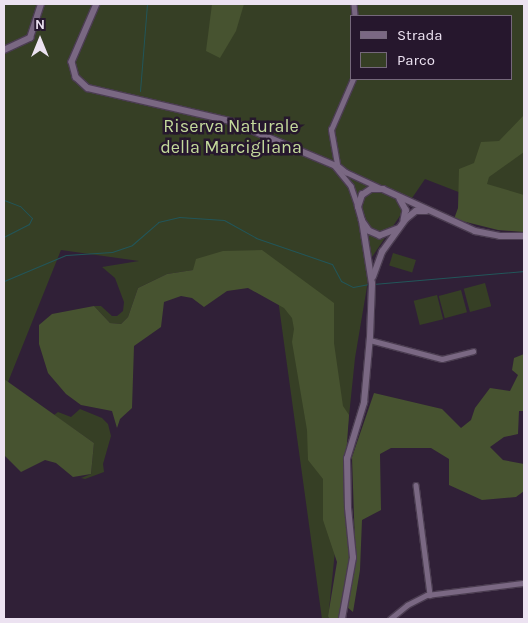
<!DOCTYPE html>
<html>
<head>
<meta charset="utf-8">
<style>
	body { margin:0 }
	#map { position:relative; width:528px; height:623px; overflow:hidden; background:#302037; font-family:Karla,sans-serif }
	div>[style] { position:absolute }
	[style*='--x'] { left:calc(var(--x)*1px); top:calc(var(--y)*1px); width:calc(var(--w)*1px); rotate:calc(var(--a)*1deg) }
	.green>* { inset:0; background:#363f25; transform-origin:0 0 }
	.forest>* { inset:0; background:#475330 }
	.stream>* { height:1px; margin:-0.5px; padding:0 0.5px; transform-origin:0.5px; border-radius:0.5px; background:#22565a }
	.roads { filter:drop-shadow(1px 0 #4b3d51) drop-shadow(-1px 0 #4b3d51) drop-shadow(0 1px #4b3d51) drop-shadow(0 -1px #4b3d51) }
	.minor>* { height:4.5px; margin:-2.25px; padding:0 2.25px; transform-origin:2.25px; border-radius:2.25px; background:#7a6883 }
	.tertiary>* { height:5.5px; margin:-2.75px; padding:0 2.75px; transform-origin:2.75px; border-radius:2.75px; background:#7a6883 }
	span { translate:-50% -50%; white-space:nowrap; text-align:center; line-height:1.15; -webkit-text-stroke:5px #26172d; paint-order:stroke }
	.park-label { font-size:18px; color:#c4da9c }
	.frame { position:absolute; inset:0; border:5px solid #ece2f1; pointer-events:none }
	.legend { position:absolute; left:350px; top:15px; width:162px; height:65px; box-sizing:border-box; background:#26172d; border:1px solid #75687b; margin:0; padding:6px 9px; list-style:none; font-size:15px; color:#ece2f1 }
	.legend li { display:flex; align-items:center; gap:10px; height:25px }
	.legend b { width:25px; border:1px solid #75687b }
	.north { position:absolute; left:15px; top:15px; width:50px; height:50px; -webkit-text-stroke:4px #26172d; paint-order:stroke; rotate:0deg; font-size:14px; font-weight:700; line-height:20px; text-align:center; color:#ece2f1 }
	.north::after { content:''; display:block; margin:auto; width:18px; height:22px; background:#ece2f1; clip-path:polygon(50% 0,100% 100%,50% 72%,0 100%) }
</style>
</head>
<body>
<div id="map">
	<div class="green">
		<i style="clip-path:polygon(evenodd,4px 4px,524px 4px,524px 208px,492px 205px,425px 179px,372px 257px,355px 358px,328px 619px,322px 619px,277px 292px,193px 270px,167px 274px,138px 288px,128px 317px,121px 324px,110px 323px,94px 306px,101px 306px,112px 316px,117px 316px,123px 311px,124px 302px,115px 278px,102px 267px,139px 261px,61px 250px,4px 392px,4px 4px,352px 16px,512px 16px,512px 79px,352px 79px,352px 16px)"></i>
		<i style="left:393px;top:253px;width:24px;height:13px;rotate:17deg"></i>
		<i style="left:485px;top:283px;width:24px;height:22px;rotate:75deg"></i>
		<i style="left:461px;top:290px;width:23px;height:23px;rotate:75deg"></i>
		<i style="left:437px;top:295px;width:25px;height:24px;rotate:76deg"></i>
		<i style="clip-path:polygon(80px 409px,102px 418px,108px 424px,111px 436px,103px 464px,104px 472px,85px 479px,81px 478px,91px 474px,94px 443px,54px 415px,58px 412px,71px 417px)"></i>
	</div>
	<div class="forest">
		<i style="clip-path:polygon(212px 4px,244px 4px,236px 31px,220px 58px,206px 51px)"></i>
		<i style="clip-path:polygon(524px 115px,524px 152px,489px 177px,487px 184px,524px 195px,524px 232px,498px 230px,454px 219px,458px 208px,459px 169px,474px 163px,481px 142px,499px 141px)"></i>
		<i style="clip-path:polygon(262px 250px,334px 303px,334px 343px,343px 406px,349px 415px,344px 484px,352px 557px,340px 619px,329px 619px,328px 616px,337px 562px,323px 520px,323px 479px,308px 460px,307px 430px,292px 342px,294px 329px,292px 318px,284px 308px,248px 288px,227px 291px,204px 307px,192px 298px,181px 296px,164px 302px,161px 327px,134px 346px,132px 408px,120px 419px,117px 428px,112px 411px,81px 405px,66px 394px,48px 373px,39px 344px,39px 325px,52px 314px,94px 306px,110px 323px,121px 324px,128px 317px,138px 288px,167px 274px,193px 270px,196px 259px,223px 251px)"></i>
		<i style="clip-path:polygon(524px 354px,524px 411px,519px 411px,518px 434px,504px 437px,490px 447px,503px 460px,524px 464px,524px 491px,516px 497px,482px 500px,449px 485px,449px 459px,431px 448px,391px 448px,380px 454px,381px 510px,362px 520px,360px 570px,353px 612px,347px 607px,355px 546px,352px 457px,374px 393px,442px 409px,461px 428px,471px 420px,475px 408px,490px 388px,510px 391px,518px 375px,512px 370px,514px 358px)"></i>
		<i style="clip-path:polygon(4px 379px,94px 443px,91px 474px,73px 477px,56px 463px,45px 460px,21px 472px,4px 455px)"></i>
	</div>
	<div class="stream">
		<i style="--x:140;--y:91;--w:87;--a:-85.4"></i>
		<i style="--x:4;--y:200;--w:17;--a:21"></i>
		<i style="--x:20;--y:206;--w:17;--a:45"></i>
		<i style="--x:32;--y:218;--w:7;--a:117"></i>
		<i style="--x:29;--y:224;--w:28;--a:153"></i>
		<i style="--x:4;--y:281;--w:67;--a:-22.8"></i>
		<i style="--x:66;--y:255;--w:46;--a:-3.7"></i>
		<i style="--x:112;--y:252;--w:21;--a:-19"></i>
		<i style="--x:132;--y:245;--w:35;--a:-41"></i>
		<i style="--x:158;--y:222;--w:22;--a:-13"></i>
		<i style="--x:179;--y:217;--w:45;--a:3.8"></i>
		<i style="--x:224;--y:220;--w:37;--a:29"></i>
		<i style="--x:256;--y:238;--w:80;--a:18.9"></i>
		<i style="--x:332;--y:264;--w:19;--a:62"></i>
		<i style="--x:341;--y:281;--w:13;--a:27"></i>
		<i style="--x:353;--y:287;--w:16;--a:-11"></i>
		<i style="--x:373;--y:284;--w:152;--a:-4.9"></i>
	</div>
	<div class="roads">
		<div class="minor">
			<i style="--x:354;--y:4;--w:12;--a:85"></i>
			<i style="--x:336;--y:164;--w:13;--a:39"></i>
			<i style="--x:346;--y:172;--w:38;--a:25"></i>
			<i style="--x:337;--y:164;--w:35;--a:-100"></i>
			<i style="--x:331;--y:130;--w:56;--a:-66.7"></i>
			<i style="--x:334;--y:165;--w:27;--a:51"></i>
			<i style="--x:351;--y:186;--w:21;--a:71"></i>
			<i style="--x:370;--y:340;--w:74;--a:14.8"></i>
			<i style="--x:442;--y:359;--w:32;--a:-14"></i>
			<i style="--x:416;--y:485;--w:111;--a:82.7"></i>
			<i style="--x:390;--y:619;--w:22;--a:-39"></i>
			<i style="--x:407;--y:605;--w:22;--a:-27"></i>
			<i style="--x:427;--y:595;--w:98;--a:-7.1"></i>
		</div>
		<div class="tertiary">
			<i style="--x:97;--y:4;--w:63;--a:113.3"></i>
			<i style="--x:72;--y:62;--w:16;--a:75"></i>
			<i style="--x:76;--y:77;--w:16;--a:43"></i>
			<i style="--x:88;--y:88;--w:146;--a:13.1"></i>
			<i style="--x:230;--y:121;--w:113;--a:22.9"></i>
			<i style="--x:4;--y:50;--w:29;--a:-25"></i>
			<i style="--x:30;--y:38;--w:36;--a:-72"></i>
			<i style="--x:400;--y:199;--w:13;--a:61"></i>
			<i style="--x:406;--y:210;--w:10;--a:101"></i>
			<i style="--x:398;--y:229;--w:19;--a:159"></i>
			<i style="--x:380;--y:236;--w:12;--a:-156"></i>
			<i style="--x:369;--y:231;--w:12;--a:-125"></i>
			<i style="--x:362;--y:221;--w:15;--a:-106"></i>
			<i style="--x:358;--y:207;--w:13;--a:-72"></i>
			<i style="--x:362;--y:195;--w:11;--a:-34"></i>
			<i style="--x:371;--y:189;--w:12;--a:0"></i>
			<i style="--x:383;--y:189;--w:101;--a:24.5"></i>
			<i style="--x:475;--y:231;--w:25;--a:11"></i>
			<i style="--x:500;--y:236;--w:24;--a:0"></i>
			<i style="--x:373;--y:277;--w:27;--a:-70"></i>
			<i style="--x:382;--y:252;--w:41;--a:-54"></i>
			<i style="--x:406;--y:219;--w:13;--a:-39"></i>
			<i style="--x:416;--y:211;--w:10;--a:0"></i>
			<i style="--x:342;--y:619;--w:62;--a:-79.8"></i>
			<i style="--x:353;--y:558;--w:50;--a:-95.7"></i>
			<i style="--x:348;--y:508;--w:49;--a:-91.2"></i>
			<i style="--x:347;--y:459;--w:59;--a:-73.1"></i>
			<i style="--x:364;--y:403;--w:66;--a:-84.8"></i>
			<i style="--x:370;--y:337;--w:53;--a:-87.8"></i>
			<i style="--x:372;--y:284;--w:64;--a:-99"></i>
		</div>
	</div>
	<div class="park-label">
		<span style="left:231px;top:137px">Riserva Naturale<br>della Marcigliana</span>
	</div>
	<div class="frame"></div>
	<ul class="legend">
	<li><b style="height:6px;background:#7a6883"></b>Strada</li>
	<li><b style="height:14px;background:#363f25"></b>Parco</li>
	</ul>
	<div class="north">N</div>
</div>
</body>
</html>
